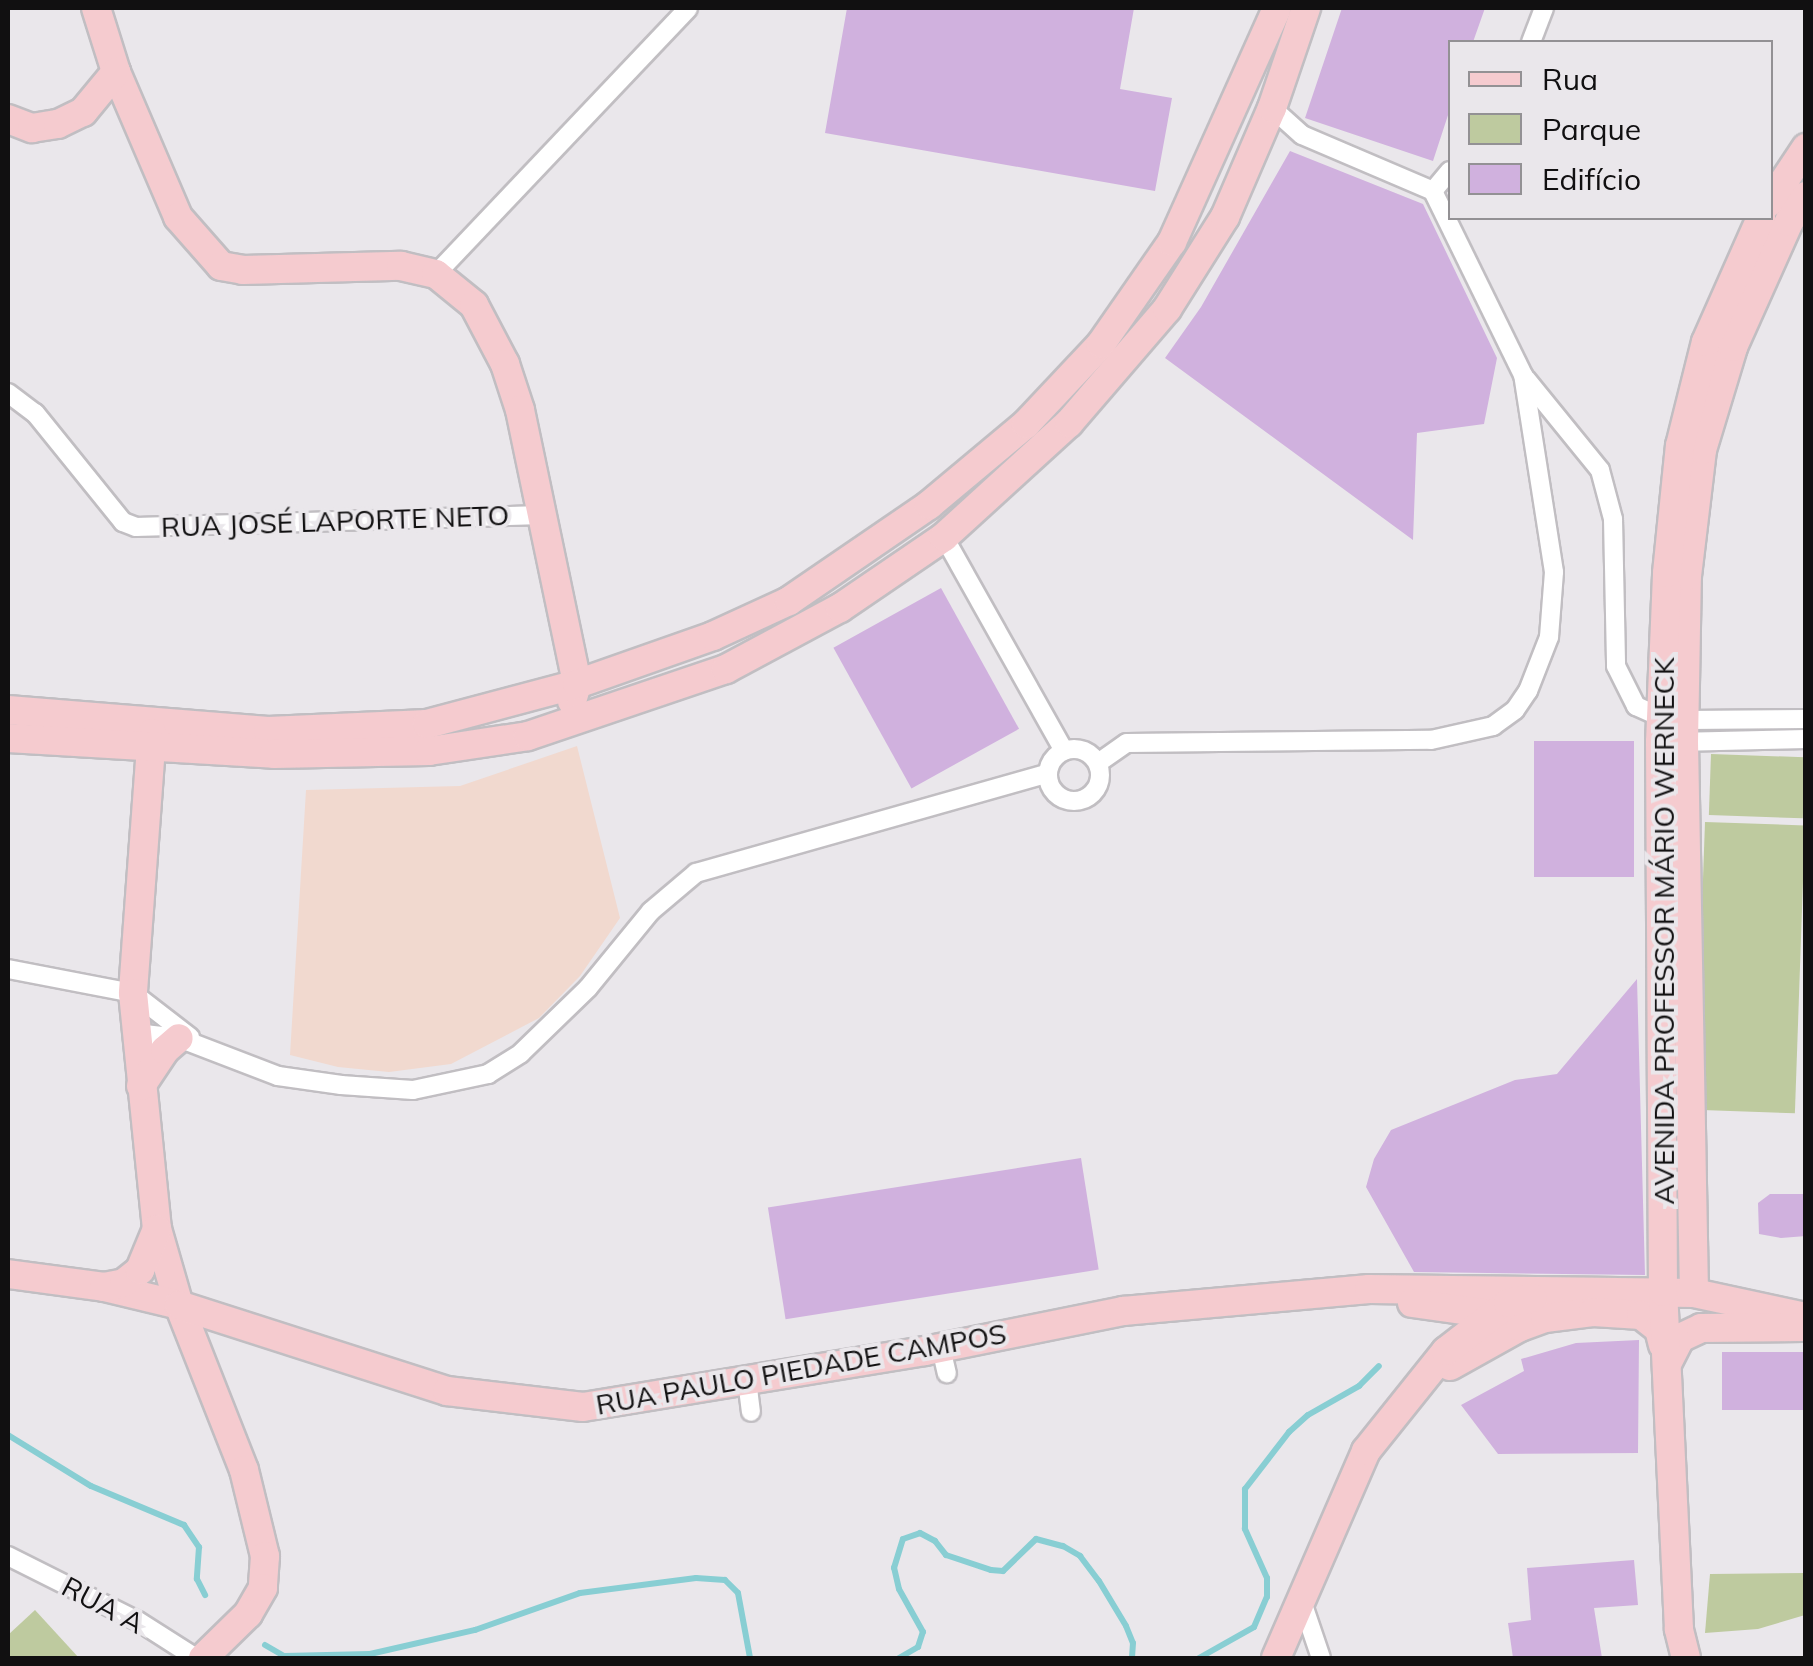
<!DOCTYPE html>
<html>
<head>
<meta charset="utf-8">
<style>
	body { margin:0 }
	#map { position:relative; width:1813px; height:1666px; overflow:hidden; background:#eae7eb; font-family:Mulish,sans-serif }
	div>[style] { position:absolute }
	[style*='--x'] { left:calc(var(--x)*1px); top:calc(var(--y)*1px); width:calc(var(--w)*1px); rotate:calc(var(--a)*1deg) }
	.commercial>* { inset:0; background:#f1d9cf }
	.green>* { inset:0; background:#beca9f; transform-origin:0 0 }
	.stream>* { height:6px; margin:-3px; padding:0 3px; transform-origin:3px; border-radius:3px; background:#88ced3 }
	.building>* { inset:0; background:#d0b1de; transform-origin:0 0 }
	.roads { filter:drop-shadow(2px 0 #c1bec2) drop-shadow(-2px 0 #c1bec2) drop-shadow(0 2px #c1bec2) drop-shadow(0 -2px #c1bec2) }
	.street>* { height:18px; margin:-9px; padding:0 9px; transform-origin:9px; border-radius:9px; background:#fff }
	.street>.ring { margin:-9px; padding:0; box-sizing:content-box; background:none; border:18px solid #fff; border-radius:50% }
	.secondary>* { height:28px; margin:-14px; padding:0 14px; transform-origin:14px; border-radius:14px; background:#f5cbcf }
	span { translate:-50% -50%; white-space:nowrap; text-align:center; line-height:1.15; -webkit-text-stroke:8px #eae7eb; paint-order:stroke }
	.street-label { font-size:28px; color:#111011 }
	.frame { position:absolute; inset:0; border:10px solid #111011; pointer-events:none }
	.legend { position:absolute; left:1448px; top:40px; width:325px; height:180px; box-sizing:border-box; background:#eae7eb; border:2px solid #939194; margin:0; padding:12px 18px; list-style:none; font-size:30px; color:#111011 }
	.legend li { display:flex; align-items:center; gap:20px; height:50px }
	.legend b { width:50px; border:2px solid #939194 }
</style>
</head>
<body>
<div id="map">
	<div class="commercial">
		<i style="clip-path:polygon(577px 746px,620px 918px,580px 976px,539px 1018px,451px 1064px,389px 1072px,338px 1067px,290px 1055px,306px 790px,460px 786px)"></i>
	</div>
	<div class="green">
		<i style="left:1711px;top:754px;width:94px;height:61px;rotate:2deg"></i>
		<i style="left:1705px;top:822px;width:100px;height:288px;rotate:2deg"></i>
		<i style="clip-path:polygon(1805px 1573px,1805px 1615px,1758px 1629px,1705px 1633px,1710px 1574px)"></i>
		<i style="clip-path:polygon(35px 1610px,79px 1658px,8px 1658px,8px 1635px)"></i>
	</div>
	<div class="stream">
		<i style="--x:8;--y:1435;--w:97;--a:31.6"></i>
		<i style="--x:91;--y:1486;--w:101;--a:22.8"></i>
		<i style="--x:184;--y:1525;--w:27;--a:56"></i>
		<i style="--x:199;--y:1547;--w:32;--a:94"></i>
		<i style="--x:197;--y:1579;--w:18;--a:63"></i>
		<i style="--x:265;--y:1645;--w:22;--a:30"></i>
		<i style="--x:284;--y:1656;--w:86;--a:-1.3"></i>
		<i style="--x:370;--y:1654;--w:108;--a:-12.9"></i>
		<i style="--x:475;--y:1630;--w:111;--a:-19.4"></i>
		<i style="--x:580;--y:1593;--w:117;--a:-7.4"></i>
		<i style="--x:696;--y:1578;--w:29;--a:4"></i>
		<i style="--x:725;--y:1580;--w:18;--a:45"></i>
		<i style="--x:738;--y:1593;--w:66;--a:79.5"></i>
		<i style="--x:899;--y:1658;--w:22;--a:-30"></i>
		<i style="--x:918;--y:1647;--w:16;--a:-72"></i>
		<i style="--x:923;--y:1632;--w:49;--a:-119.2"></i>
		<i style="--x:899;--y:1589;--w:22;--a:-103"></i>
		<i style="--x:894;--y:1568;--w:30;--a:-73"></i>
		<i style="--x:903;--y:1539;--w:18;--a:-19"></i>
		<i style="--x:920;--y:1533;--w:17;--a:28"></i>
		<i style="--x:935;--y:1541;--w:18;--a:52"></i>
		<i style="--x:946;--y:1555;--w:47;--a:18.4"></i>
		<i style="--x:991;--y:1570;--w:12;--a:5"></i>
		<i style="--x:1003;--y:1571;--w:46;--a:-44.1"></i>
		<i style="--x:1036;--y:1539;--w:28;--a:15"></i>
		<i style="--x:1063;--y:1546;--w:20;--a:30"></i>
		<i style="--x:1080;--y:1556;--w:31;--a:53"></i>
		<i style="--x:1099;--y:1581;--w:52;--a:59"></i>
		<i style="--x:1126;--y:1626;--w:18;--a:68"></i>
		<i style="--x:1133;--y:1643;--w:15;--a:94"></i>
		<i style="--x:1199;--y:1658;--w:63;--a:-29.4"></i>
		<i style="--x:1254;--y:1627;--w:33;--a:-67"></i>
		<i style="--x:1267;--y:1597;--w:19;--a:-90"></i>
		<i style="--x:1267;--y:1578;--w:54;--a:-114.2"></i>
		<i style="--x:1245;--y:1529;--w:40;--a:-90"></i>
		<i style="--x:1245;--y:1489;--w:72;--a:-52.3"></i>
		<i style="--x:1289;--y:1432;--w:25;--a:-42"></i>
		<i style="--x:1308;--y:1415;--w:59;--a:-29.6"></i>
		<i style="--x:1359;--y:1386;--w:28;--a:-45"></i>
	</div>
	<div class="building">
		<i style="clip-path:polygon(847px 8px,1134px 8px,1120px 89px,1172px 98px,1155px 191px,825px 133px)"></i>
		<i style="clip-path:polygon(1342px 8px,1485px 8px,1473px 42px,1450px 42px,1450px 109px,1433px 161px,1305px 118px)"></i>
		<i style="clip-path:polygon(1290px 151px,1423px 204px,1497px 358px,1484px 424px,1417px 433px,1413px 540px,1165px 358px,1201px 307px)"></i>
		<i style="left:941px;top:588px;width:161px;height:123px;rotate:61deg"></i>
		<i style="left:1634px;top:741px;width:136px;height:100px;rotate:90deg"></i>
		<i style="clip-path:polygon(1637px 979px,1645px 1275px,1414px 1272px,1366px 1187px,1374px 1159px,1391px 1130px,1515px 1080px,1557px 1074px)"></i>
		<i style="left:1081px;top:1158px;width:113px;height:317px;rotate:81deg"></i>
		<i style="clip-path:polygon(1770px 1194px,1806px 1194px,1806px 1236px,1781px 1238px,1759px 1234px,1758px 1203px)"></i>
		<i style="clip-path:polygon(1639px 1340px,1638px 1453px,1498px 1454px,1461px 1405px,1524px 1371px,1521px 1359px,1576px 1343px)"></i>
		<i style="left:1806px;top:1352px;width:58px;height:84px;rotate:90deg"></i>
		<i style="clip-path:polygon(1634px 1560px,1638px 1605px,1594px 1608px,1602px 1658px,1513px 1658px,1508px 1623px,1531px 1620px,1527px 1568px)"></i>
	</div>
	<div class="roads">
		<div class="street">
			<i style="--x:1531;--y:42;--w:36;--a:-69"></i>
			<i style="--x:1272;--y:108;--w:40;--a:42"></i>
			<i style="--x:1302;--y:135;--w:142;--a:23.1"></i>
			<i style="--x:1433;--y:191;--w:26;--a:-50"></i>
			<i style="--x:436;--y:274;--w:366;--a:-46.5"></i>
			<i style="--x:1526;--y:379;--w:117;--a:50.9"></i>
			<i style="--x:1600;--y:470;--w:51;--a:75.1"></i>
			<i style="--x:1613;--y:519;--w:147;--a:88.8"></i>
			<i style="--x:1616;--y:666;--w:45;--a:63.4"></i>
			<i style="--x:1636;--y:706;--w:30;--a:24"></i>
			<i style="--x:1663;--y:718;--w:23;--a:5"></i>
			<i style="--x:1686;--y:720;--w:120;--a:-0.5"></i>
			<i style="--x:8;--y:393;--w:34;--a:37"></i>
			<i style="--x:35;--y:413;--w:140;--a:51.1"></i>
			<i style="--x:123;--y:522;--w:14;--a:21"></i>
			<i style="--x:136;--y:527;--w:406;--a:-1.7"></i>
			<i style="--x:944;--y:537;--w:245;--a:60.7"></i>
			<i style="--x:1676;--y:742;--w:130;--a:-1.3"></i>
			<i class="ring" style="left:1048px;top:749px;width:34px;height:34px"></i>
			<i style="--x:1098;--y:763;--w:35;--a:-35"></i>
			<i style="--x:1127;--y:743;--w:304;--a:-0.6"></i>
			<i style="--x:1431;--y:740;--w:64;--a:-12.7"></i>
			<i style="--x:1493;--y:726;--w:27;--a:-36"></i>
			<i style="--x:1515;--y:710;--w:23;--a:-56"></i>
			<i style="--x:1528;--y:691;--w:58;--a:-68.7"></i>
			<i style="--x:1549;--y:637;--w:65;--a:-85.6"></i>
			<i style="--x:1554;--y:572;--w:199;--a:-98.9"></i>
			<i style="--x:1523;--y:375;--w:205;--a:-116.1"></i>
			<i style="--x:8;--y:969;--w:127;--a:10.9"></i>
			<i style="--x:133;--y:993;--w:72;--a:37.7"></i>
			<i style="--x:136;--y:1033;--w:43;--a:6.6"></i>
			<i style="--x:179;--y:1038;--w:106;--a:21"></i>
			<i style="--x:278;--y:1076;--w:64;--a:8.1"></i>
			<i style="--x:341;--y:1085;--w:72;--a:4"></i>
			<i style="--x:413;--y:1090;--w:77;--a:-12"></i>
			<i style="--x:488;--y:1074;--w:39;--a:-32"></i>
			<i style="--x:521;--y:1053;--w:93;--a:-44.1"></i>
			<i style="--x:588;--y:988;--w:99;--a:-50.7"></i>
			<i style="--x:651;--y:911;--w:59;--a:-40.2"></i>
			<i style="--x:696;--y:873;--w:365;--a:-15.8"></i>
			<i style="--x:941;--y:1348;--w:26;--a:77"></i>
			<i style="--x:747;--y:1380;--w:32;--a:83"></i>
			<i style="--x:8;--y:1556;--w:145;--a:26.6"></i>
			<i style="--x:138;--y:1621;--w:69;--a:32.5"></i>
			<i style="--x:1301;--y:1599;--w:62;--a:71.3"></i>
		</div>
		<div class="secondary">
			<i style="--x:96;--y:8;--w:67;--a:72.6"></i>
			<i style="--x:116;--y:72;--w:158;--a:66.8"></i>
			<i style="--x:178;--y:217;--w:65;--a:48.7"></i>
			<i style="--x:221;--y:266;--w:22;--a:10"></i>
			<i style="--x:243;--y:270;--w:158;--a:-1.5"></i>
			<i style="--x:401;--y:266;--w:36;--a:13"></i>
			<i style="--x:436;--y:274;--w:49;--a:39.2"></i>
			<i style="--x:474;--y:305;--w:67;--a:62.3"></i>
			<i style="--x:505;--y:364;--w:48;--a:71.9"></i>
			<i style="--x:520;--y:410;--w:280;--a:78.2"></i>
			<i style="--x:577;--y:684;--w:18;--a:106"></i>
			<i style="--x:8;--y:119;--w:26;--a:21"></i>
			<i style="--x:32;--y:128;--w:26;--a:-9"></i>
			<i style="--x:58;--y:124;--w:28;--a:-26"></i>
			<i style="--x:83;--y:112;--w:52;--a:-50.5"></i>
			<i style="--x:1770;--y:202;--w:65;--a:-56.3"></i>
			<i style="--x:8;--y:710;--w:261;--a:4.6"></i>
			<i style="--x:268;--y:731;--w:159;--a:-2.5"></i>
			<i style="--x:427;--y:724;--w:155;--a:-14.9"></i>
			<i style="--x:577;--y:684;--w:144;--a:-19.4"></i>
			<i style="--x:713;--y:636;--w:84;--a:-24.7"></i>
			<i style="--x:789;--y:601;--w:170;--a:-34.4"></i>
			<i style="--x:929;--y:505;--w:126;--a:-39.9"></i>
			<i style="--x:1026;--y:424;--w:110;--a:-46.8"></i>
			<i style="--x:1101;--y:344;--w:124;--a:-55.2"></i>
			<i style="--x:1172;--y:242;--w:256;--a:-65.8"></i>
			<i style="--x:152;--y:733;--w:261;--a:94.2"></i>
			<i style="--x:133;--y:993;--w:237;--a:84.2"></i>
			<i style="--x:157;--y:1229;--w:79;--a:73.9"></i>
			<i style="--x:179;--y:1305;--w:177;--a:68.5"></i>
			<i style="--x:244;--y:1470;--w:89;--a:76.3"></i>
			<i style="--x:265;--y:1556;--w:32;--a:94"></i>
			<i style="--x:263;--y:1588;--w:30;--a:120"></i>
			<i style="--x:248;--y:1614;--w:63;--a:135.6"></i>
			<i style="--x:8;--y:738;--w:266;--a:3.4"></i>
			<i style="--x:274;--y:754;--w:155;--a:-1.1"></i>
			<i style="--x:429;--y:751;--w:100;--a:-8.6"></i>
			<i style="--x:528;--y:736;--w:209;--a:-18.7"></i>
			<i style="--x:726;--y:669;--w:129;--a:-28.2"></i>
			<i style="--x:840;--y:608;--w:126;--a:-34.3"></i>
			<i style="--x:944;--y:537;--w:169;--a:-42.4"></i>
			<i style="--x:1069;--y:423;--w:150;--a:-49.3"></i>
			<i style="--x:1167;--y:309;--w:109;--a:-57.8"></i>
			<i style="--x:1225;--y:217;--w:119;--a:-66.7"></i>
			<i style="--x:1272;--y:108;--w:106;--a:-71.2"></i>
			<i style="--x:141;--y:1086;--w:43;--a:-56.3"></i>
			<i style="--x:165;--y:1050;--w:18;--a:-41"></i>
			<i style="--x:8;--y:1274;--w:97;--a:7.7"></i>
			<i style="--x:104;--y:1287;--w:77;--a:13.5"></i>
			<i style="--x:179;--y:1305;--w:281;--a:17.8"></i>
			<i style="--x:447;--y:1391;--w:137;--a:6.7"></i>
			<i style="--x:583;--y:1407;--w:347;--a:-9.3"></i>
			<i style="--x:925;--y:1351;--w:202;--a:-11.4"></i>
			<i style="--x:1123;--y:1311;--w:247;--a:-5.1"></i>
			<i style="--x:1369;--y:1289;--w:325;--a:0.7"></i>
			<i style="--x:1694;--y:1293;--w:115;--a:12.1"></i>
			<i style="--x:104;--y:1287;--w:20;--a:-11"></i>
			<i style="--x:124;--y:1283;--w:21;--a:-39"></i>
			<i style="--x:140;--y:1270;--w:44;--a:-67.5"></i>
			<i style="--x:1694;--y:1293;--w:551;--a:-91.04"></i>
			<i style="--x:1684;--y:742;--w:166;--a:-89"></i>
			<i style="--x:1687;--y:576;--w:127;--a:-83.2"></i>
			<i style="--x:1702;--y:450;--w:108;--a:-73.2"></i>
			<i style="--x:1733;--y:347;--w:137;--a:-65.9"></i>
			<i style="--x:1789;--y:222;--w:31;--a:-57"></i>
			<i style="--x:1412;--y:1303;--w:88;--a:7.9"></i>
			<i style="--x:1668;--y:1362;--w:27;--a:-63"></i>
			<i style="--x:1680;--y:1338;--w:23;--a:-25"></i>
			<i style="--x:1701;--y:1328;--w:103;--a:-0.6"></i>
			<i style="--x:1450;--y:1366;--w:80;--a:-29.1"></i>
			<i style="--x:1520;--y:1327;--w:27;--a:-20"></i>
			<i style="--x:1545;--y:1318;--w:48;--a:-7.1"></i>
			<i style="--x:1593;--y:1312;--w:48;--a:3.6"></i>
			<i style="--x:1641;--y:1315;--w:23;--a:38"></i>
			<i style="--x:1659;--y:1329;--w:16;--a:76"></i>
			<i style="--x:1276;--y:1658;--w:226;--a:-66.5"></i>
			<i style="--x:1366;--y:1451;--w:128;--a:-51.3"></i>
			<i style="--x:1446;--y:1351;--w:78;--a:-37.7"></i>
			<i style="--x:1508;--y:1303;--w:25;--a:-12"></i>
			<i style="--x:1686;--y:1658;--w:30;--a:-104"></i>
			<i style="--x:1679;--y:1629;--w:337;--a:-92.7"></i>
			<i style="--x:1663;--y:1292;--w:550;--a:-90.31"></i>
			<i style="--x:1660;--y:742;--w:169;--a:-87.6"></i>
			<i style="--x:1667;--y:573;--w:128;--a:-84.2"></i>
			<i style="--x:1680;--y:446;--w:107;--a:-76"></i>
			<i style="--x:1706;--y:342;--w:136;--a:-66.1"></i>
		</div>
	</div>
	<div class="street-label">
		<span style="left:335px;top:521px;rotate:-2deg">RUA JOSÉ LAPORTE NETO</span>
		<span style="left:1664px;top:931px;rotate:-90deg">AVENIDA PROFESSOR MÁRIO WERNECK</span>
		<span style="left:801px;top:1369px;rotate:-10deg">RUA PAULO PIEDADE CAMPOS</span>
		<span style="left:103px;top:1605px;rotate:28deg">RUA A</span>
	</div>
	<div class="frame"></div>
	<ul class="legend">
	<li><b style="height:12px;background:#f5cbcf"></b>Rua</li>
	<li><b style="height:28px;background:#beca9f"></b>Parque</li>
	<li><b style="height:28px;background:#d0b1de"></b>Edifício</li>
	</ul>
</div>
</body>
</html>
